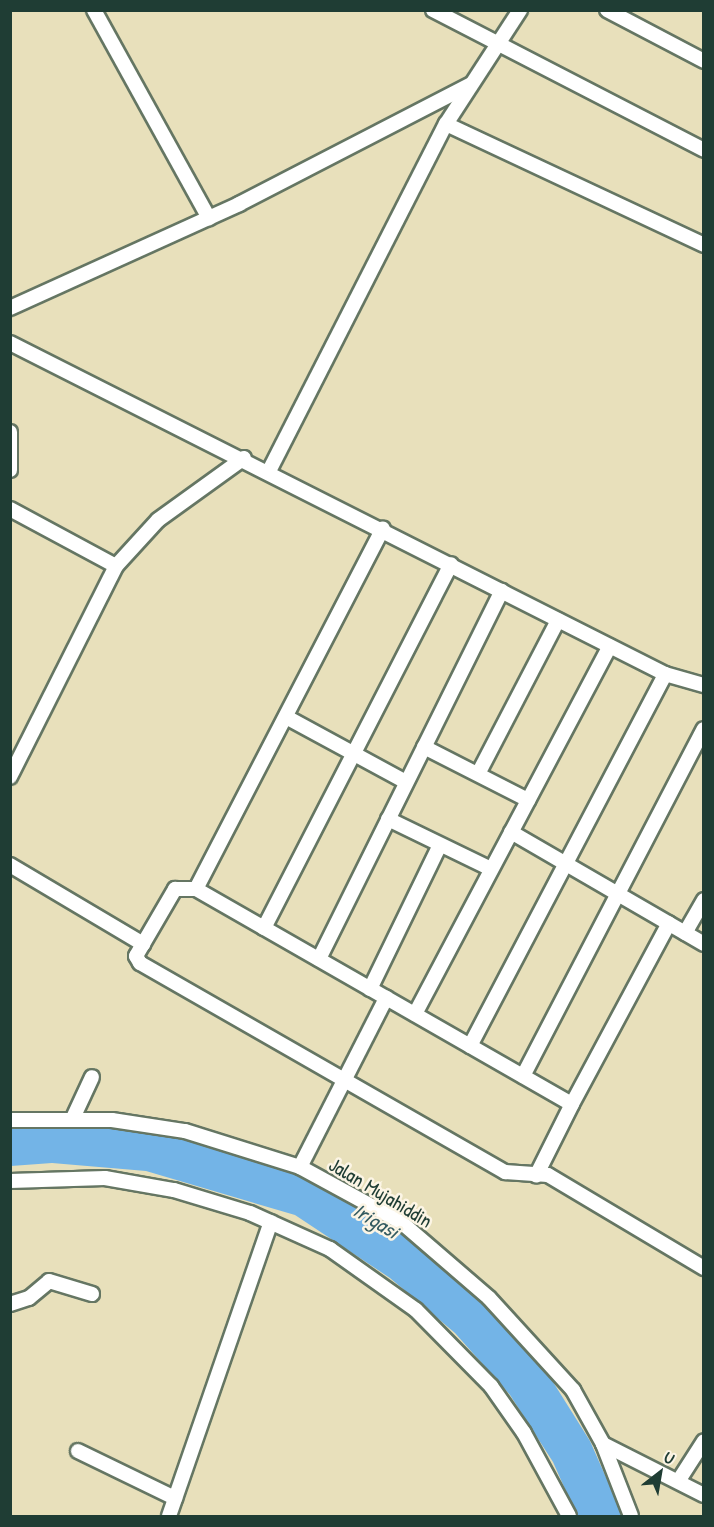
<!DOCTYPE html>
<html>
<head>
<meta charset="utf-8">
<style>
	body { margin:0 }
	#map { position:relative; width:714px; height:1527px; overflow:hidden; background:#e8e0bb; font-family:"Patrick Hand",sans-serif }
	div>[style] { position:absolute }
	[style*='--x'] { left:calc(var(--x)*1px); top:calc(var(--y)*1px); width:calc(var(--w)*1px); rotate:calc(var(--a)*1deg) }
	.water>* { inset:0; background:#73b4e7 }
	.roads { filter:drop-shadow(2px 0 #657663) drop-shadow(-2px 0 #657663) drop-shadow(0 2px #657663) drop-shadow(0 -2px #657663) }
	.minor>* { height:14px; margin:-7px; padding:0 7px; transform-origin:7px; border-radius:7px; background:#fff }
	span { translate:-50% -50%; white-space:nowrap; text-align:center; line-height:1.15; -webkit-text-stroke:5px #fcf5e5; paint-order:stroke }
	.street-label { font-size:20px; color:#1f3d34 }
	.water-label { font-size:21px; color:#345b61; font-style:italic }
	.frame { position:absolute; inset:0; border:12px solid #1f3d34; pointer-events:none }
	.north { position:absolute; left:630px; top:1443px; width:60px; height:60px; -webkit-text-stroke:4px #fcf5e5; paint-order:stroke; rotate:31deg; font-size:16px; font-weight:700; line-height:24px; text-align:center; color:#1f3d34 }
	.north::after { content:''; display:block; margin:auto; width:21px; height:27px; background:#1f3d34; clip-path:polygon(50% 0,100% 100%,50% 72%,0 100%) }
</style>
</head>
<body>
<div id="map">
	<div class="water">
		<i style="clip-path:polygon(11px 1123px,143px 1127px,254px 1155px,327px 1186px,406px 1234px,488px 1304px,548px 1374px,590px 1441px,623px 1516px,577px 1516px,553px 1462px,510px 1395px,455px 1333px,390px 1278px,295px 1215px,146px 1171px,52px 1163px,11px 1166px)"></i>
	</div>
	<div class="roads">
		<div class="minor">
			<i style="--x:94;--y:10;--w:238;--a:61.1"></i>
			<i style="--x:433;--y:10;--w:305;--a:27.3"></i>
			<i style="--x:607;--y:10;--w:110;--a:27.7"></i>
			<i style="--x:446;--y:124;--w:285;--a:25.1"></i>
			<i style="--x:10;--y:308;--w:252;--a:-24.4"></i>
			<i style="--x:239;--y:204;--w:260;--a:-27.3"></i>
			<i style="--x:10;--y:343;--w:734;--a:26.81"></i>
			<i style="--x:10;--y:432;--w:38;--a:90"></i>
			<i style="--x:269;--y:471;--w:390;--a:-63"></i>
			<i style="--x:446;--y:124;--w:136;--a:-57"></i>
			<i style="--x:10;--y:509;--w:120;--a:28.3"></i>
			<i style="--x:116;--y:566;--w:236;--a:116.7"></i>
			<i style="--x:116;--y:566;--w:62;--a:-47.6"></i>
			<i style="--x:158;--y:520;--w:106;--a:-35.8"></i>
			<i style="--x:288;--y:718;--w:134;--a:28.5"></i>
			<i style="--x:424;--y:747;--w:117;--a:27"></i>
			<i style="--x:479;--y:772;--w:171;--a:-62.5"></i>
			<i style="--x:388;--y:819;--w:114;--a:25.9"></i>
			<i style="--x:511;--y:832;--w:223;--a:30.1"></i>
			<i style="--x:10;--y:865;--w:155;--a:30.7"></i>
			<i style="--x:143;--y:944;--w:14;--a:120"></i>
			<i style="--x:136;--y:956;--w:8;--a:60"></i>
			<i style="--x:140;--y:963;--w:421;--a:29.8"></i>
			<i style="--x:505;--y:1172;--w:43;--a:4"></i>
			<i style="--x:548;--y:1175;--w:182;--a:30.8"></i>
			<i style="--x:196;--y:889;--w:433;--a:29.8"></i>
			<i style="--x:572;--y:1104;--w:80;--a:116.6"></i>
			<i style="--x:264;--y:928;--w:409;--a:-62.8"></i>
			<i style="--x:685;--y:933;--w:38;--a:-60"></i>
			<i style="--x:143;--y:944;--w:64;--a:-59.8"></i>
			<i style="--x:175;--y:889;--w:21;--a:0"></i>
			<i style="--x:196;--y:889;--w:406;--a:-62.6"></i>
			<i style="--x:319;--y:959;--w:411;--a:-63.6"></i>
			<i style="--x:370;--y:989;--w:160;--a:-64.1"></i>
			<i style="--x:415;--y:1014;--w:416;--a:-62.1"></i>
			<i style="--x:470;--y:1046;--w:420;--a:-62.3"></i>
			<i style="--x:665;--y:674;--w:41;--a:15.8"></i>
			<i style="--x:523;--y:1076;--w:391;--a:-62.5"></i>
			<i style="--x:572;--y:1104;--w:205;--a:-61.8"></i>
			<i style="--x:73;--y:1118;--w:45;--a:-65.1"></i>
			<i style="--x:10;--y:1120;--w:102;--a:0"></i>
			<i style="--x:112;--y:1120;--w:74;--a:8.6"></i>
			<i style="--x:185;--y:1131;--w:121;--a:17.4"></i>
			<i style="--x:300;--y:1167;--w:115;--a:28.6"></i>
			<i style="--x:401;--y:1222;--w:116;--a:40.8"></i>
			<i style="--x:489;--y:1298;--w:125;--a:47.6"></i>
			<i style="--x:573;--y:1390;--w:62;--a:60.9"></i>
			<i style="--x:603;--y:1444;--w:77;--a:68.7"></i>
			<i style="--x:300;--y:1167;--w:190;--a:-63"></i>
			<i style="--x:10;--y:1181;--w:95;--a:-1.8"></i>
			<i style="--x:105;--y:1178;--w:70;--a:9.9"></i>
			<i style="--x:174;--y:1190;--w:79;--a:16.8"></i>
			<i style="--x:250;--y:1213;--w:88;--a:24.2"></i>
			<i style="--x:330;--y:1249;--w:105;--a:35.3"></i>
			<i style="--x:416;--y:1310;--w:107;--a:45.4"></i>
			<i style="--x:491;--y:1386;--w:57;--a:54.9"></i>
			<i style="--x:524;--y:1433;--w:94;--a:61.5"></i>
			<i style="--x:10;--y:1304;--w:20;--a:-18"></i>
			<i style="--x:29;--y:1298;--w:26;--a:-40"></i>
			<i style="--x:49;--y:1281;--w:45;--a:16.8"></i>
			<i style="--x:603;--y:1444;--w:113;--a:26.8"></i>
			<i style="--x:78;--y:1451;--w:108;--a:25.9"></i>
			<i style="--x:679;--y:1480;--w:46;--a:-57.3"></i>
			<i style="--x:169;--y:1516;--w:311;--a:-70.9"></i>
		</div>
	</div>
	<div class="street-label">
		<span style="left:381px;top:1192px;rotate:31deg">Jalan Mujahiddin</span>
	</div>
	<div class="water-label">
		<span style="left:376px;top:1221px;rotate:31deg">Irigasi</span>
	</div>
	<div class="frame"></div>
	<div class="north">U</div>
</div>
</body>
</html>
